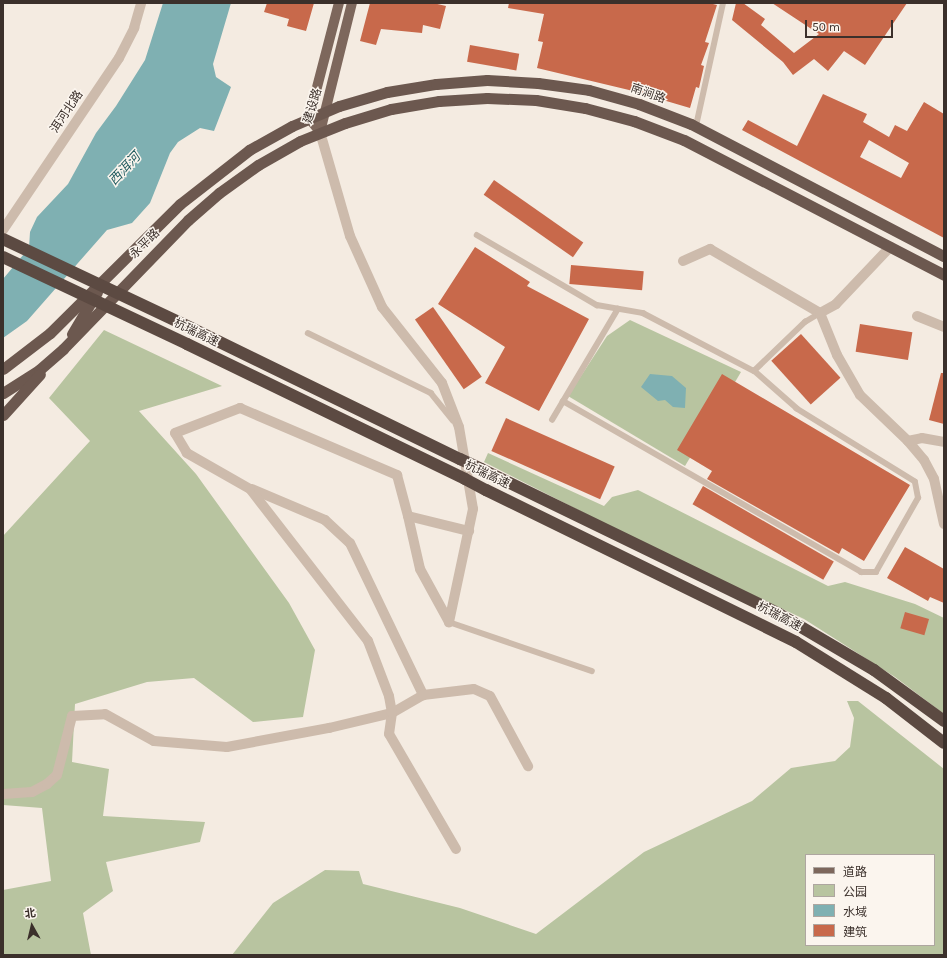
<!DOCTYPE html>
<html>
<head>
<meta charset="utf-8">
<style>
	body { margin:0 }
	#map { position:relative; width:947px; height:958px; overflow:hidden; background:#f4ebe1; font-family:Karla,"Noto Sans SC",sans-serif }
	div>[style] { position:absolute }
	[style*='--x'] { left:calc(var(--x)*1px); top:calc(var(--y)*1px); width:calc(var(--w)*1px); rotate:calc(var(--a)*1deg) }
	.green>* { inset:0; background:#b8c4a0 }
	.water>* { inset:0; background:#7fb0b2 }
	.building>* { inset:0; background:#c8694b; transform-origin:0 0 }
	.service>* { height:5.5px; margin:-2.75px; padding:0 2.75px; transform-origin:2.75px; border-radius:2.75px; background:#cdbbac }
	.minor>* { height:10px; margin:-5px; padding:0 5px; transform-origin:5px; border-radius:5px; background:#cdbbac }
	.tertiary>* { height:10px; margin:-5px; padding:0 5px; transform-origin:5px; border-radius:5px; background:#cdbbac }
	.primary>* { height:10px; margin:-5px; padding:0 5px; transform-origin:5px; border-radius:5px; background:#7d675c }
	.trunk>* { height:11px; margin:-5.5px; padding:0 5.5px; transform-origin:5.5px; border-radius:5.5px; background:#6c584f }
	.motorway>* { height:12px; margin:-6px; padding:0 6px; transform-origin:6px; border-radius:6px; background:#5c4a42 }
	.motorway-bridge>* { height:12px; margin:-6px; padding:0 6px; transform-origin:6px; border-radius:6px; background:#5c4a42 }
	span { translate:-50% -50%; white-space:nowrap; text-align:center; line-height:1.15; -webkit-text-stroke:3px #fbf5ee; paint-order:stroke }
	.street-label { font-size:12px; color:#3b302b }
	.water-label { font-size:13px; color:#1f5a5e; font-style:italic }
	.frame { position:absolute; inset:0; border:4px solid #3b302b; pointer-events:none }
	.legend { position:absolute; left:805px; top:854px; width:130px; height:92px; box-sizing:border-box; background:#fbf5ee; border:1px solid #aea6a0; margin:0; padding:5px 7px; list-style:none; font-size:12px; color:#3b302b }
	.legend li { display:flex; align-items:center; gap:8px; height:20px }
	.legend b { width:20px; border:1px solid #aea6a0 }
	.north { position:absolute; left:12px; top:906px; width:40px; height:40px; -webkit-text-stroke:3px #fbf5ee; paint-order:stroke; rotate:352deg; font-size:11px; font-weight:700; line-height:16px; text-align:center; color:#3b302b }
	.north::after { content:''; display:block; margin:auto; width:14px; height:18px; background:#3b302b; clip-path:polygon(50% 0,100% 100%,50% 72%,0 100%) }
	.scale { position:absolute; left:805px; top:20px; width:88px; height:18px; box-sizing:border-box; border:2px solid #3b302b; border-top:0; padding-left:5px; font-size:12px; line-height:14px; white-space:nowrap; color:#3b302b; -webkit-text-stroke:3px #fbf5ee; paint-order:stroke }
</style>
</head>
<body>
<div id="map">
	<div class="green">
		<i style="clip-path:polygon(630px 320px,741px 372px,685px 466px,568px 396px,607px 336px)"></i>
		<i style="clip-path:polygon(104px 330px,222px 386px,139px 411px,196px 474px,289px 603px,315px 650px,303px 717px,253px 722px,194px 678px,147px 682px,75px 704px,72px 762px,109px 769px,103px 816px,205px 822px,200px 842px,106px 862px,113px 891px,83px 913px,91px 955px,3px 955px,3px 890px,51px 881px,42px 808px,3px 805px,3px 536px,90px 441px,49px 398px)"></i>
		<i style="clip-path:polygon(488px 453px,604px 506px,612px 497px,638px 490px,828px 586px,845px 582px,915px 604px,944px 618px,944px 714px,895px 677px,804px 619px,657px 550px,484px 462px)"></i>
		<i style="clip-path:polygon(evenodd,847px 701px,858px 701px,944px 769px,944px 955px,232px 955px,273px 903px,325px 870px,359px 871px,363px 884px,460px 908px,536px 934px,644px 852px,752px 801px,791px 768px,835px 761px,850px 747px,854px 718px,847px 701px,806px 855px,934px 855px,934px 945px,806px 945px,806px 855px)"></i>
	</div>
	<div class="water">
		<i style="clip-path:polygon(163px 3px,231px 3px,213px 64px,216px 77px,231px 87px,214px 131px,200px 128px,178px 142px,170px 153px,150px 203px,132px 223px,107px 230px,27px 321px,3px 338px,3px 279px,29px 248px,30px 232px,37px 217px,68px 184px,96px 133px,116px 106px,145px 60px)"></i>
		<i style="clip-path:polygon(650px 374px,672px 376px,686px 388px,685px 408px,673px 407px,665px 400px,658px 401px,641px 387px)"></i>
	</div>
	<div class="building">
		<i style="clip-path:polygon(267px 3px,314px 3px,306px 31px,287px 26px,289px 19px,264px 12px)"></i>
		<i style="clip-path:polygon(370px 3px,433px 3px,446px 6px,440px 29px,423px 25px,422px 33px,381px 29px,376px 45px,360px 41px)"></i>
		<i style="clip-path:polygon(509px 3px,709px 3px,717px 5px,705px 42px,709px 43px,701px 65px,704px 66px,699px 88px,696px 87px,690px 108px,629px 90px,537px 68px,543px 42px,538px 41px,544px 14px,508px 8px)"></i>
		<i style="clip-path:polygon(736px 3px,743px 3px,765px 19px,761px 25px,794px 53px,819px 34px,772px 3px,907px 3px,865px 65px,844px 51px,828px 71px,814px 59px,793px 75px,783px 62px,732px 20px)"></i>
		<i style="left:470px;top:45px;width:50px;height:17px;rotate:10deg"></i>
		<i style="clip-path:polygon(evenodd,823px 94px,867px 114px,863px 122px,889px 137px,895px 125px,907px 131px,924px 102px,944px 114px,944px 238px,742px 130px,748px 120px,797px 146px,823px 94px,869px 140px,909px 163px,901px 178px,860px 157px,869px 140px)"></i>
		<i style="left:494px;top:180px;width:109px;height:18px;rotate:35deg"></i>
		<i style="clip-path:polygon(475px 247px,530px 282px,527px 286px,589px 319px,539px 411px,485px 383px,505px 347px,438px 304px)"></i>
		<i style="left:571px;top:265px;width:73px;height:19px;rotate:5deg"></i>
		<i style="left:433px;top:307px;width:85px;height:22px;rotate:55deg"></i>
		<i style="left:860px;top:324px;width:53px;height:28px;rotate:9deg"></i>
		<i style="left:801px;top:334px;width:59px;height:40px;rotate:48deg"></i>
		<i style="clip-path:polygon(941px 373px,944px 373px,944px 424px,929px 420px)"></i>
		<i style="clip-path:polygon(722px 374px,910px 485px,864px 561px,842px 548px,839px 554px,707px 479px,712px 471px,677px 450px)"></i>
		<i style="left:506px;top:418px;width:119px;height:36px;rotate:24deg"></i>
		<i style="left:703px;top:486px;width:151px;height:21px;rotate:30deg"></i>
		<i style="clip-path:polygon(905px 547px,944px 569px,944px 603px,930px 597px,928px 601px,887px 578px)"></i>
		<i style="left:905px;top:612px;width:25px;height:17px;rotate:16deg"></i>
	</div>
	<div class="service">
		<i style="--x:696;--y:126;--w:126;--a:-77.6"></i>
		<i style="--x:477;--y:235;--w:139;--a:30.3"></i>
		<i style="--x:597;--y:305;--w:47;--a:9.9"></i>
		<i style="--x:643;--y:313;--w:125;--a:27.6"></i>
		<i style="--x:754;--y:371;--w:71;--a:-43.9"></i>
		<i style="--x:805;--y:322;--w:17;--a:-31"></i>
		<i style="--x:308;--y:333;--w:137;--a:26"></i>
		<i style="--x:431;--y:393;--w:35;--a:51"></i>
		<i style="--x:563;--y:401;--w:344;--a:29.8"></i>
		<i style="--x:861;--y:572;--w:15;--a:0"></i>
		<i style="--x:876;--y:572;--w:85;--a:-60.4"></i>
		<i style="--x:918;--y:498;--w:16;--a:-101"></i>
		<i style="--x:915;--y:482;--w:139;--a:-148.3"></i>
		<i style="--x:797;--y:409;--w:57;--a:-138.5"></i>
		<i style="--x:552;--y:420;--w:129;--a:-59.3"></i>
		<i style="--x:449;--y:622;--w:151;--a:18.9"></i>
	</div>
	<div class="minor">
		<i style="--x:320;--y:132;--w:108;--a:73.9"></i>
		<i style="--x:350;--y:236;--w:78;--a:65.7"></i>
		<i style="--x:382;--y:307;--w:97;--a:51.7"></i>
		<i style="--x:442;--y:383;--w:47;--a:68.9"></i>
		<i style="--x:459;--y:427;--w:83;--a:80.3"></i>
		<i style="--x:473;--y:509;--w:116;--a:102"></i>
		<i style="--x:683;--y:261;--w:30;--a:-24"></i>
		<i style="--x:710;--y:249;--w:127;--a:30.2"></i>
		<i style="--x:820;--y:313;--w:45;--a:68"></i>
		<i style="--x:837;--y:355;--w:46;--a:60.1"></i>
		<i style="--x:860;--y:395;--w:66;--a:43.8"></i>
		<i style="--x:908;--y:441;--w:25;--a:50"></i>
		<i style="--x:924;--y:460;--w:21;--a:62"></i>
		<i style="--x:934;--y:479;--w:46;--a:77.5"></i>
		<i style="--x:820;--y:313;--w:18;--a:-29"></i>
		<i style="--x:836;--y:304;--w:79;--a:-46.5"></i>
		<i style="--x:917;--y:316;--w:29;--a:22"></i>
		<i style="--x:908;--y:441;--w:14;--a:-12"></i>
		<i style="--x:922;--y:438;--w:22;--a:10"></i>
		<i style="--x:252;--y:489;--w:79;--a:23"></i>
		<i style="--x:325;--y:520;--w:34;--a:43"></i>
		<i style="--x:350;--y:543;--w:169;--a:64.3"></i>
		<i style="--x:408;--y:516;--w:54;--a:77.2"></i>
		<i style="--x:420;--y:569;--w:60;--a:61.3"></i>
		<i style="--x:3;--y:794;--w:29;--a:-4"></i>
		<i style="--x:32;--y:792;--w:17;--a:-28"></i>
		<i style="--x:47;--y:784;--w:13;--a:-42"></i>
		<i style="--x:57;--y:775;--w:61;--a:-75.7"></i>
		<i style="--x:72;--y:716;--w:33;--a:-3"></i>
		<i style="--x:105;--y:714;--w:56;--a:28.9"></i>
		<i style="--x:154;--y:741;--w:73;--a:4.7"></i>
		<i style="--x:227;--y:747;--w:104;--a:-10.6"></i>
		<i style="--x:329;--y:728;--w:65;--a:-13.4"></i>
		<i style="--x:392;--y:713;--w:36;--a:-30"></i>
		<i style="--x:423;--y:695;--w:51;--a:-6.7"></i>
		<i style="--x:474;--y:689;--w:17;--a:24"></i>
		<i style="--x:490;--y:696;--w:80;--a:61.5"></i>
		<i style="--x:456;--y:849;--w:133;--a:-120.2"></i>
		<i style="--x:389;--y:734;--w:21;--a:-82"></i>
		<i style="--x:392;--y:713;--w:17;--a:-100"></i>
		<i style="--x:389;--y:696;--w:59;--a:-110.9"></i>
		<i style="--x:368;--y:641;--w:192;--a:-127.8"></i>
		<i style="--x:250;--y:489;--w:73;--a:-150.3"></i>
		<i style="--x:187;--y:453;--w:23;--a:-121"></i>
		<i style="--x:175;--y:433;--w:70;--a:-21"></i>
		<i style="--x:240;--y:408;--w:171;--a:23.1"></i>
		<i style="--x:397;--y:475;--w:42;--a:75"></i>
		<i style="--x:408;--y:516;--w:63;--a:13.8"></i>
	</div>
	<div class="tertiary">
		<i style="--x:3;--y:230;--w:207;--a:-56"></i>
		<i style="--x:119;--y:58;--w:34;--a:-63"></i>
		<i style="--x:134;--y:28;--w:26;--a:-74"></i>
	</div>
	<div class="primary">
		<i style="--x:320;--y:132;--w:18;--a:-128"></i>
		<i style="--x:309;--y:118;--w:119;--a:-75.4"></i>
		<i style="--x:320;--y:132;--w:133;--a:-76.1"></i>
	</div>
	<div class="trunk">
		<i style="--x:72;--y:334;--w:49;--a:-59.2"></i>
		<i style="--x:3;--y:369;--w:59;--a:-37.5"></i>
		<i style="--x:50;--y:333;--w:183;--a:-44.8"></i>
		<i style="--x:180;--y:204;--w:88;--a:-38"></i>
		<i style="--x:249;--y:150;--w:49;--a:-29.2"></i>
		<i style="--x:292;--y:126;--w:51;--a:-23.1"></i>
		<i style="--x:339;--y:106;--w:50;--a:-16.3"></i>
		<i style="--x:387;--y:92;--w:50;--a:-9.3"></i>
		<i style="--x:436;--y:84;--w:51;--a:-4.5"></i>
		<i style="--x:487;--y:80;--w:51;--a:3.4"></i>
		<i style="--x:538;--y:83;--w:51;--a:7.8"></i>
		<i style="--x:589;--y:90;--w:52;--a:15.6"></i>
		<i style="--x:639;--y:104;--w:56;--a:21"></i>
		<i style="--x:691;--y:124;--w:285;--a:27.6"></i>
		<i style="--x:3;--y:393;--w:43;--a:-32.6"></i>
		<i style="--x:39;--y:370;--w:32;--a:-41"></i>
		<i style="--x:63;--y:349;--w:180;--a:-45.9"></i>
		<i style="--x:188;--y:220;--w:41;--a:-41.1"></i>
		<i style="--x:219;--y:193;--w:48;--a:-35.7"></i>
		<i style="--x:258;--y:165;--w:48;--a:-29.7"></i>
		<i style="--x:300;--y:141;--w:48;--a:-21.8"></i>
		<i style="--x:345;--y:123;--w:48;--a:-16.9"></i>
		<i style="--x:391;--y:109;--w:49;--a:-9.5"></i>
		<i style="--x:439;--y:101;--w:48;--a:-3.6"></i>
		<i style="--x:487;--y:98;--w:49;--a:2.3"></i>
		<i style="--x:536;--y:100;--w:50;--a:9.3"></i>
		<i style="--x:585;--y:108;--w:51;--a:14.9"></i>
		<i style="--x:634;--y:121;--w:53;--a:20.8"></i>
		<i style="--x:684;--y:140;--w:293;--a:27.4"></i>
		<i style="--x:3;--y:415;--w:55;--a:-47.9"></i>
	</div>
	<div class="motorway">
		<i style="--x:193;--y:329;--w:297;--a:26"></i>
		<i style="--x:187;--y:344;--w:309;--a:25.9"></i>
		<i style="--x:481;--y:469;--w:331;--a:25.9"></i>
		<i style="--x:779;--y:614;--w:110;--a:30.5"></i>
		<i style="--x:874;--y:670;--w:87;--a:36.1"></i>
		<i style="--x:486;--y:490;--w:345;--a:26.1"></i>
		<i style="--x:796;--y:642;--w:106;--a:31.9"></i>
		<i style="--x:886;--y:698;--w:73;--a:37.8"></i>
	</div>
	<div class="motorway-bridge">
		<i style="--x:3;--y:239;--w:210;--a:25.3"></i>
		<i style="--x:3;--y:257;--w:204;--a:25.3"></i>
		<i style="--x:460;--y:459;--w:23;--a:25"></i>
		<i style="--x:465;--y:479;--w:24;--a:28"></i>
	</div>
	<div class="street-label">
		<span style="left:648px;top:94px;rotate:19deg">南涧路</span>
		<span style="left:313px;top:106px;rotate:-73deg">建设路</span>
		<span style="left:67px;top:112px;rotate:-56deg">洱河北路</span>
		<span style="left:145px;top:244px;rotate:-45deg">永平路</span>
		<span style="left:196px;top:333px;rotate:26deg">杭瑞高速</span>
		<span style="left:487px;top:475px;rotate:26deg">杭瑞高速</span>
		<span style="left:779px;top:617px;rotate:28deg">杭瑞高速</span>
	</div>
	<div class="water-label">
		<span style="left:125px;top:169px;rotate:-47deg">西洱河</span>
	</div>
	<div class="frame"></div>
	<ul class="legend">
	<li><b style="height:5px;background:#7d675c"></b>道路</li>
	<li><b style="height:11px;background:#b8c4a0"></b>公园</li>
	<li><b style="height:11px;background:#7fb0b2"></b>水域</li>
	<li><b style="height:11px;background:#c8694b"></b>建筑</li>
	</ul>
	<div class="north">北</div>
	<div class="scale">50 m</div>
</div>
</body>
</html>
